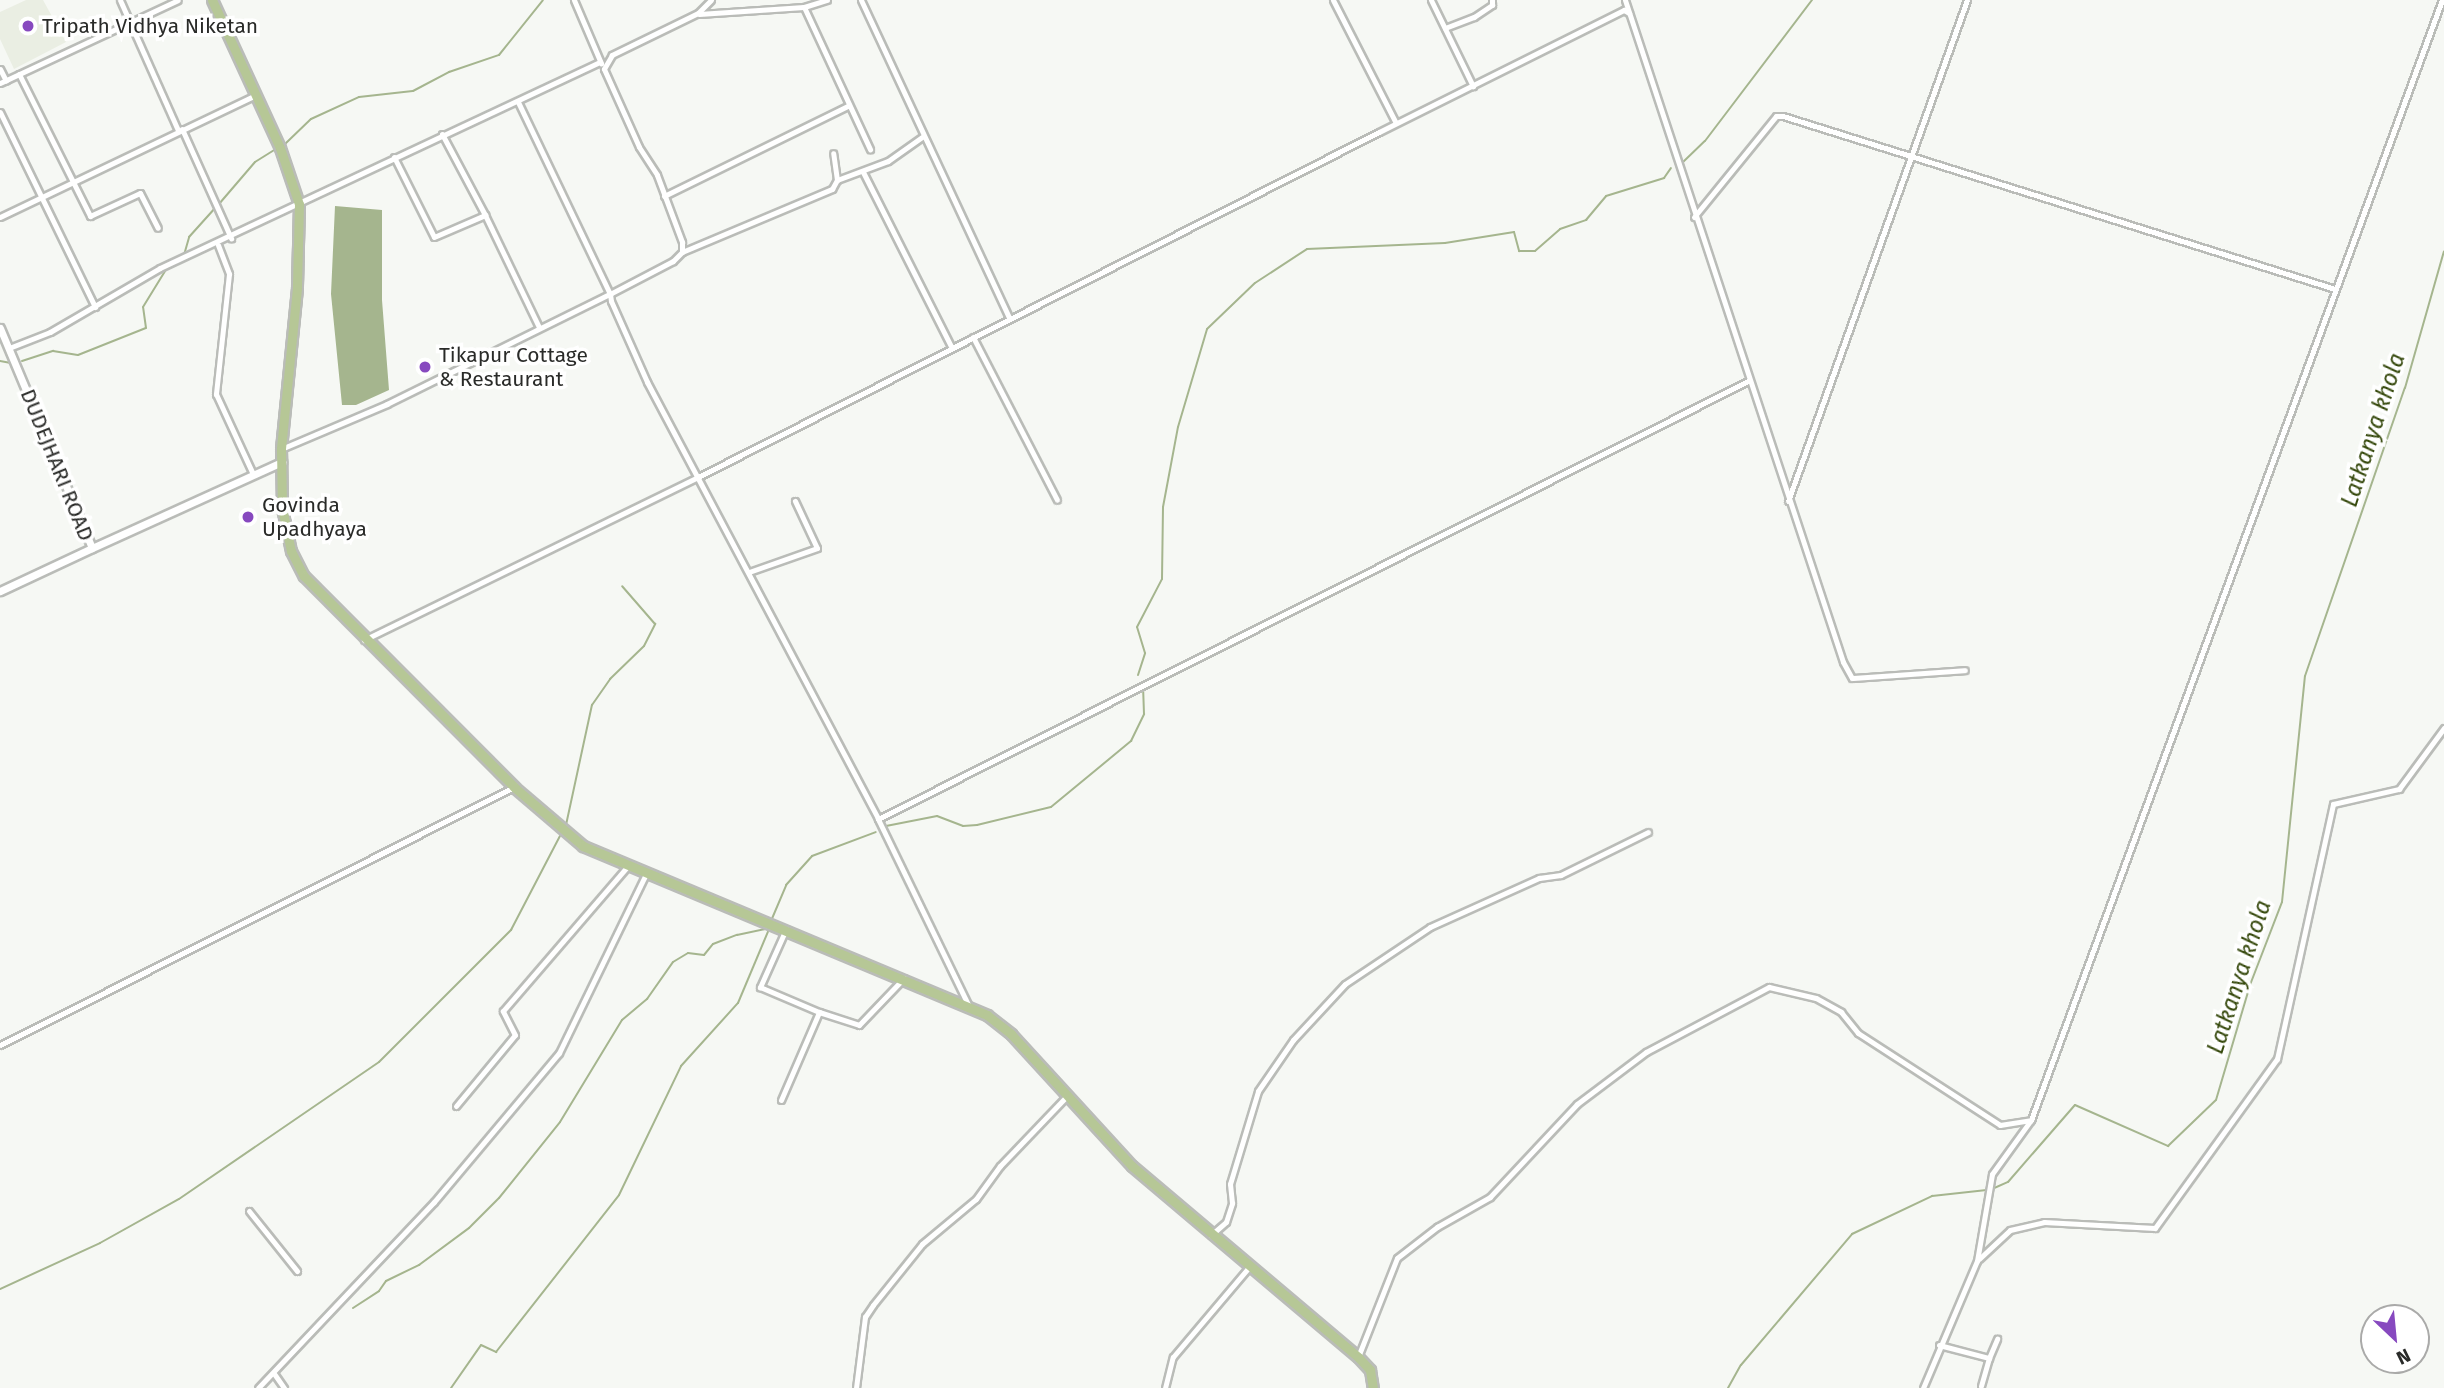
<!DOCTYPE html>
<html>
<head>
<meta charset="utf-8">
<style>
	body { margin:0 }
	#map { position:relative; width:2444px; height:1388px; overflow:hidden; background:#f6f8f4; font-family:"Fira Sans",sans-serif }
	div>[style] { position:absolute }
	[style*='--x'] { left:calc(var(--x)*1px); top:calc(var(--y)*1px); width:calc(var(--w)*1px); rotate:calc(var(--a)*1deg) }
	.built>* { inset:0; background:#eaeee3 }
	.water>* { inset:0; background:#a5b58e }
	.stream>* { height:2px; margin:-1px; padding:0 1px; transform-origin:1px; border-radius:1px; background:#a5b58e }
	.roads { filter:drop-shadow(2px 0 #babcb8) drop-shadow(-2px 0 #babcb8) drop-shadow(0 2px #babcb8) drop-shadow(0 -2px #babcb8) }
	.minor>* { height:5px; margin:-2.5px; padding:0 2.5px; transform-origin:2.5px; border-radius:2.5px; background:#fff }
	.tertiary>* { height:7px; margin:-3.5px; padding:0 3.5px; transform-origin:3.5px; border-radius:3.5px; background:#fff }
	.primary>* { height:9px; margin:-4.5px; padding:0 4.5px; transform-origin:4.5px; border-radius:4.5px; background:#b6c796 }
	.dots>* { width:19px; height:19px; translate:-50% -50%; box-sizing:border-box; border:4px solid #fff; border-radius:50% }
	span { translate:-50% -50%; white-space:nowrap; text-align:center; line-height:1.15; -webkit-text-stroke:7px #fff; paint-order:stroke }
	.poi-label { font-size:21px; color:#2a2b29 }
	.left { translate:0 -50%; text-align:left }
	.street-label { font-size:21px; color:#2a2b29 }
	.water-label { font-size:23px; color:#374a0e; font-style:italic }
	.north { position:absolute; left:2360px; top:1304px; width:70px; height:70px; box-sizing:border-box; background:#fff; border:2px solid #aaaaa9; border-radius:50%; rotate:154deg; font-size:19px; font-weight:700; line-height:28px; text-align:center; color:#2a2b29 }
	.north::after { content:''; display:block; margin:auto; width:24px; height:32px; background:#8749bf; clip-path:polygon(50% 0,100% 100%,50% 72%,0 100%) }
</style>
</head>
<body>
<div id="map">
	<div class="built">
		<i style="clip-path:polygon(26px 0,43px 0,66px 42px,14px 69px,0 39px,0 12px)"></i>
	</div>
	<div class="water">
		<i style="clip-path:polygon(335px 206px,382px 210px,382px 300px,389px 390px,356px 405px,342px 405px,331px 294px)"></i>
	</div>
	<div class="stream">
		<i style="--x:285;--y:144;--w:36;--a:-44"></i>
		<i style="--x:311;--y:119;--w:53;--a:-24.6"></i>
		<i style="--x:359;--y:97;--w:54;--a:-6.3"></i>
		<i style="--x:413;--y:91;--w:41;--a:-27.8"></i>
		<i style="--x:449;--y:72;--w:53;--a:-18.8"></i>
		<i style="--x:499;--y:55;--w:70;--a:-51.3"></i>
		<i style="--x:1681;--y:164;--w:33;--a:-44"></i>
		<i style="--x:1705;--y:141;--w:177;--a:-52.8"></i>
		<i style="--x:219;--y:204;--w:55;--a:-49.4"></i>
		<i style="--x:255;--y:162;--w:25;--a:-32"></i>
		<i style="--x:184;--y:255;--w:19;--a:-74"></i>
		<i style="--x:189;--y:237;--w:39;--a:-48"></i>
		<i style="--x:0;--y:361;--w:11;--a:10"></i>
		<i style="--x:22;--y:361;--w:33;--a:-18"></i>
		<i style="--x:53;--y:351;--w:25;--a:9"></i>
		<i style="--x:78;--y:355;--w:73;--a:-21.7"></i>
		<i style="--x:146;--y:328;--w:21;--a:-98"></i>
		<i style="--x:143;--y:307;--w:46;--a:-58.4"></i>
		<i style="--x:1138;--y:675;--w:23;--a:-72"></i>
		<i style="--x:1145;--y:653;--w:27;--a:-107"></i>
		<i style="--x:1137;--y:627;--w:54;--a:-62.5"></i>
		<i style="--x:1162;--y:579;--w:72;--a:-89.2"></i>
		<i style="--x:1163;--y:507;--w:81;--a:-79.4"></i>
		<i style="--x:1178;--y:427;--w:102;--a:-73.5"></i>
		<i style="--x:1207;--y:329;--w:66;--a:-43.8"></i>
		<i style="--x:1255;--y:283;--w:62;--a:-33.2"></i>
		<i style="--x:1307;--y:249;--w:138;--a:-2.5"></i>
		<i style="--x:1445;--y:243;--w:70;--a:-9.1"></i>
		<i style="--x:1514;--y:232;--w:20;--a:75"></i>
		<i style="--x:1519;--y:251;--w:16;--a:0"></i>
		<i style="--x:1535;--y:251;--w:33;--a:-41"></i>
		<i style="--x:1560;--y:229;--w:28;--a:-19"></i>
		<i style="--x:1586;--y:220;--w:31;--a:-50"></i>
		<i style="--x:1606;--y:196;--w:61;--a:-17.2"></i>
		<i style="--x:1664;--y:178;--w:12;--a:-55"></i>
		<i style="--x:566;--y:825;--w:123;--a:-77.8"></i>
		<i style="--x:592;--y:705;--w:32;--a:-55"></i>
		<i style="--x:610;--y:679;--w:47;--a:-44.1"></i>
		<i style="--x:644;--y:646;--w:25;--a:-63"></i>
		<i style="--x:655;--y:624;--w:50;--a:-131"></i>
		<i style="--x:886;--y:826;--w:52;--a:-11.1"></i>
		<i style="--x:937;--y:816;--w:28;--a:21"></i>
		<i style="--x:963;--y:826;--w:14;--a:-4"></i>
		<i style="--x:977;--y:825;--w:76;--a:-13.7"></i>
		<i style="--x:1051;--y:807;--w:104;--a:-39.5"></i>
		<i style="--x:1131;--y:741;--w:30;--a:-64"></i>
		<i style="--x:1144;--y:714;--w:26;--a:-92"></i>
		<i style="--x:771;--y:921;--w:39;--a:-67"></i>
		<i style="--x:786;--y:885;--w:39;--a:-48"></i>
		<i style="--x:812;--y:856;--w:68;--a:-20.6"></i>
		<i style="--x:1992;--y:1189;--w:17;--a:-24"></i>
		<i style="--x:2008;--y:1182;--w:102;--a:-49"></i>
		<i style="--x:2075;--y:1105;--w:102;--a:23.8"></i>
		<i style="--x:2168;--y:1146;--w:66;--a:-43.8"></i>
		<i style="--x:2216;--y:1100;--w:120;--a:-73.5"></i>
		<i style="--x:2250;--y:985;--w:89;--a:-68.9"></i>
		<i style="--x:2282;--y:902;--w:227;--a:-84.2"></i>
		<i style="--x:2305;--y:676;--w:305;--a:-70.9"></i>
		<i style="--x:2405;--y:388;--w:142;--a:-74.1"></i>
		<i style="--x:0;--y:1289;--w:110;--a:-24.7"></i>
		<i style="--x:100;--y:1243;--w:90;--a:-29.1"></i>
		<i style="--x:179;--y:1199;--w:242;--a:-34.4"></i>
		<i style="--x:379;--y:1062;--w:187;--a:-45"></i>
		<i style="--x:511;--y:930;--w:106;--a:-62.5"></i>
		<i style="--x:353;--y:1308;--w:31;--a:-33"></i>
		<i style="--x:379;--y:1291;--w:12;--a:-55"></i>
		<i style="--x:386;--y:1281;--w:37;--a:-26"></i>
		<i style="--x:419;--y:1265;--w:62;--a:-36.5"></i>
		<i style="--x:469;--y:1228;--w:42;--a:-45"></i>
		<i style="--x:499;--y:1198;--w:97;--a:-51.2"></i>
		<i style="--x:560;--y:1122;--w:119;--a:-58.7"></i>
		<i style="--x:622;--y:1020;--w:33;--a:-40"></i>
		<i style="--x:647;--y:999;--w:45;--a:-54.9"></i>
		<i style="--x:673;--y:962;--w:17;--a:-31"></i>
		<i style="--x:688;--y:953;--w:16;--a:7"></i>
		<i style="--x:704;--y:955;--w:14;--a:-51"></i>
		<i style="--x:713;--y:944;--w:26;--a:-21"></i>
		<i style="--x:737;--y:935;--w:30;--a:-12"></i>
		<i style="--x:451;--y:1388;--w:52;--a:-55.1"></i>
		<i style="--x:481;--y:1345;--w:17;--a:25"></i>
		<i style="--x:496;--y:1352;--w:199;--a:-51.9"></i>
		<i style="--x:619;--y:1195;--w:143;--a:-64.3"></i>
		<i style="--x:681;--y:1066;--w:85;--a:-47.9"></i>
		<i style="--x:738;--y:1003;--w:82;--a:-67.2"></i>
		<i style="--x:1728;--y:1388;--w:26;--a:-61"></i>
		<i style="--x:1741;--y:1365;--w:172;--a:-49.7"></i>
		<i style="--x:1852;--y:1234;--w:89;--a:-25.4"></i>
		<i style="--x:1932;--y:1196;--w:55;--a:-6.2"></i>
	</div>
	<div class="roads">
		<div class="minor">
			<i style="--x:120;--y:0;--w:142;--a:66"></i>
			<i style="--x:574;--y:0;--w:69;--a:66.8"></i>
			<i style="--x:711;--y:0;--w:18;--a:135"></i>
			<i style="--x:698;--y:13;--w:96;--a:154"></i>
			<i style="--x:612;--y:55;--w:16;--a:120"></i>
			<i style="--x:604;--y:69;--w:85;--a:65.8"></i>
			<i style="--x:639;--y:147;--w:33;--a:57"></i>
			<i style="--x:657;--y:175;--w:72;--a:69.5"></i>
			<i style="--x:682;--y:242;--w:10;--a:90"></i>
			<i style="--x:682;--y:252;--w:13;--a:135"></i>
			<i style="--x:673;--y:261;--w:71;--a:152.4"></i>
			<i style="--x:610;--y:294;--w:7;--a:82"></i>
			<i style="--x:611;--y:301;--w:89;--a:66"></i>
			<i style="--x:647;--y:382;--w:494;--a:62.1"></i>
			<i style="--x:878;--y:819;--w:206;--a:64.1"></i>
			<i style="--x:861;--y:0;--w:351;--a:65"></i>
			<i style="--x:1333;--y:0;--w:138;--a:62.9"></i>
			<i style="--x:1431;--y:0;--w:96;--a:64"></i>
			<i style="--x:1625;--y:0;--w:697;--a:71.77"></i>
			<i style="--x:1843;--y:662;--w:18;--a:61"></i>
			<i style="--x:1852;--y:678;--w:113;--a:-4"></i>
			<i style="--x:804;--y:7;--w:157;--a:65.1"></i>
			<i style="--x:699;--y:14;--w:105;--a:-3.8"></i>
			<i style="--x:804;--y:7;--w:24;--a:-17"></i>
			<i style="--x:1445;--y:28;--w:31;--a:-21"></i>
			<i style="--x:1474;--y:17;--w:22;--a:-34"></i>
			<i style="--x:1492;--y:5;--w:5;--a:-90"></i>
			<i style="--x:0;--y:69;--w:13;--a:63"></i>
			<i style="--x:19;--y:74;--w:159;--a:63.4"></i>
			<i style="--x:90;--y:216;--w:55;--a:-24.7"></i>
			<i style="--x:140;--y:193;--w:39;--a:63"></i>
			<i style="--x:0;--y:83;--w:196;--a:-25"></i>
			<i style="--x:0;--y:112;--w:217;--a:64"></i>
			<i style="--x:182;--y:129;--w:120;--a:65.8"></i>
			<i style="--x:442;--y:134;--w:92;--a:62"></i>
			<i style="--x:394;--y:157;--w:89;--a:63.4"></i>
			<i style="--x:434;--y:237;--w:56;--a:-23.3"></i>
			<i style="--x:485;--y:215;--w:124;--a:64.3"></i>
			<i style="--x:863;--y:172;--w:197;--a:63.2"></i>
			<i style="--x:837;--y:180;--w:54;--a:-20.4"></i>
			<i style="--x:888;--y:161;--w:42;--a:-35.2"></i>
			<i style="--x:664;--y:196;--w:205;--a:-26.1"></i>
			<i style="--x:0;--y:217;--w:284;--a:-25.5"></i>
			<i style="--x:1694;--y:217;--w:130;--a:-50.9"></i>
			<i style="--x:1776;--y:116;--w:7;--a:0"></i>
			<i style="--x:1783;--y:116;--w:578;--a:17.4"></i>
			<i style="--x:218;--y:245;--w:31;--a:69"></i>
			<i style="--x:229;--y:274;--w:121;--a:96.2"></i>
			<i style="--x:216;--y:394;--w:88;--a:65.2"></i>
			<i style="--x:682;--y:252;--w:163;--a:-22.8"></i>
			<i style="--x:832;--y:189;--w:10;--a:-61"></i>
			<i style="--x:837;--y:180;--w:27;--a:-98"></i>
			<i style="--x:973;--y:337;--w:183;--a:62.7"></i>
			<i style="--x:9;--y:348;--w:44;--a:-21.3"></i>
			<i style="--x:50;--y:332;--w:127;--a:-30.2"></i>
			<i style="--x:160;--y:268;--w:486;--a:-25.1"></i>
			<i style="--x:281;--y:449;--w:115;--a:-23"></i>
			<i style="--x:387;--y:404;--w:249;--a:-26.3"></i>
			<i style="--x:610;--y:294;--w:213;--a:-115.6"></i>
			<i style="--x:1788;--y:501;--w:532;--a:-70.34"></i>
			<i style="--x:749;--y:572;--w:72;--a:-19.4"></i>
			<i style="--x:817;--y:548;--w:52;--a:-115.1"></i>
			<i style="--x:364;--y:640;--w:372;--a:-26"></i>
			<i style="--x:698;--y:477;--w:763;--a:-26.87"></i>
			<i style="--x:1379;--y:132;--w:274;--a:-26.5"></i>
			<i style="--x:1624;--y:10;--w:6;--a:31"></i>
			<i style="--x:878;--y:819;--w:974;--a:-26.72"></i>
			<i style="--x:786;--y:929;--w:64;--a:114.1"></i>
			<i style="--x:760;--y:987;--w:64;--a:23"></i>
			<i style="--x:819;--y:1012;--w:42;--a:18"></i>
			<i style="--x:859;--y:1025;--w:65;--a:-46.2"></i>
			<i style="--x:0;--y:1045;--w:575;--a:-26.65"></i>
			<i style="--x:781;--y:1100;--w:96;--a:-66.6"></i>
			<i style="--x:456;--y:1106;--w:92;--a:-50.3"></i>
			<i style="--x:515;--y:1035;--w:27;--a:-117"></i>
			<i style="--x:503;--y:1011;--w:190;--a:-49.3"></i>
			<i style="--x:249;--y:1211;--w:77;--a:51.3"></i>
			<i style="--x:1211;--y:1235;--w:20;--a:-41"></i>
			<i style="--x:1226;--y:1222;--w:20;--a:-72"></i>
			<i style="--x:1232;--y:1203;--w:19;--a:-96"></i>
			<i style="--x:1230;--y:1184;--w:97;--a:-73.2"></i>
			<i style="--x:1258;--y:1091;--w:62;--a:-55.5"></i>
			<i style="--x:1293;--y:1040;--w:76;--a:-47.1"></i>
			<i style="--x:1345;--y:984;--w:102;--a:-33.8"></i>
			<i style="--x:1430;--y:927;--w:120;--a:-24.2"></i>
			<i style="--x:1539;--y:878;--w:22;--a:-8"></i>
			<i style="--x:1561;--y:875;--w:97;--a:-26.3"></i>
			<i style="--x:1979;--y:1259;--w:42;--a:-43.1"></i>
			<i style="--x:2010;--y:1230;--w:35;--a:-13"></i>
			<i style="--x:2044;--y:1222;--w:111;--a:3.1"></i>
			<i style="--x:2155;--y:1228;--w:208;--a:-54.2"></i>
			<i style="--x:2277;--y:1059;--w:261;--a:-77.6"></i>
			<i style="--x:2333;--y:804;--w:68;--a:-12.8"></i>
			<i style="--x:2399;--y:789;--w:76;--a:-53.6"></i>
			<i style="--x:1939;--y:1345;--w:52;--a:14.6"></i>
			<i style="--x:1989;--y:1358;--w:29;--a:106"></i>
			<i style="--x:1358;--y:1357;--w:106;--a:-68.5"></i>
			<i style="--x:1397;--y:1258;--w:51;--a:-37.8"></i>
			<i style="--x:1437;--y:1227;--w:61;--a:-29.5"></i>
			<i style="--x:1490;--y:1197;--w:127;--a:-46.9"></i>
			<i style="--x:1577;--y:1104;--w:86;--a:-37"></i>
			<i style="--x:1646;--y:1052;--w:139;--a:-27.9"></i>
			<i style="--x:1769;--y:987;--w:48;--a:13.2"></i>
			<i style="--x:1816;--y:998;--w:29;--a:29"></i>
			<i style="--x:1841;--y:1012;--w:27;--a:51"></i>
			<i style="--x:1858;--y:1033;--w:169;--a:32.9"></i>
			<i style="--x:2000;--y:1125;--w:31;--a:-9"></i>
			<i style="--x:1989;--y:1358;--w:21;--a:-67"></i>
			<i style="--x:275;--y:1375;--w:16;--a:55"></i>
			<i style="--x:258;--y:1388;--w:256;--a:-46.6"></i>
			<i style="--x:434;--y:1202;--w:194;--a:-50"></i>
			<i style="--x:559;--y:1053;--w:199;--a:-64.1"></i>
			<i style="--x:856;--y:1388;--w:72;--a:-82.8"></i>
			<i style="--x:865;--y:1317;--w:14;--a:-56"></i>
			<i style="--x:873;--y:1305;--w:78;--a:-51.2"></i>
			<i style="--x:922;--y:1244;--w:70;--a:-39.8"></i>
			<i style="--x:976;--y:1199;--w:41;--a:-54"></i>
			<i style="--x:1000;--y:1166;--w:97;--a:-46.3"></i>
			<i style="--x:1165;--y:1388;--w:32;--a:-76"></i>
			<i style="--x:1173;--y:1357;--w:119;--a:-49.8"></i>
			<i style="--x:1923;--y:1388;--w:138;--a:-67"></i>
			<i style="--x:1977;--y:1261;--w:88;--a:-80.2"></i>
			<i style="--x:1992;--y:1174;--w:67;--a:-54.2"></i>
			<i style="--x:2031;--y:1120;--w:1193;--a:-69.85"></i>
		</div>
		<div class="tertiary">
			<i style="--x:0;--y:328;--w:238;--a:67.3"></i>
			<i style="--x:92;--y:548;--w:102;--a:154.9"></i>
			<i style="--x:92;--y:548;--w:209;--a:-24.4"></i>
		</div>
		<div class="primary">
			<i style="--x:212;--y:0;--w:163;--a:65.3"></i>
			<i style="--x:280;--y:148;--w:59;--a:71.3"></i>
			<i style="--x:299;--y:204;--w:84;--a:91.4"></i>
			<i style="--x:297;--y:288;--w:162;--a:95.7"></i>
			<i style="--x:281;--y:449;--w:59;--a:89"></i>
			<i style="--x:282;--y:508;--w:44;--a:78.2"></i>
			<i style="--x:291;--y:551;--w:28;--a:63"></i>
			<i style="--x:304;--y:576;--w:298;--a:45.1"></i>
			<i style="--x:514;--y:787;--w:91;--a:40.5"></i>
			<i style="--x:583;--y:846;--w:438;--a:22.7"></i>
			<i style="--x:987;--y:1015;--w:31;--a:38"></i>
			<i style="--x:1011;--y:1034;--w:179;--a:47.5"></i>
			<i style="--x:1132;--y:1166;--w:296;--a:40.2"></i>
			<i style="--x:1358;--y:1357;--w:18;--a:47"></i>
			<i style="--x:1370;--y:1370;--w:18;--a:81"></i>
		</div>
	</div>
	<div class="dots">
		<i style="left:28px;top:26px;background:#8749bf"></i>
		<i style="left:425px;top:367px;background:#8749bf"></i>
		<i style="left:248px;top:517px;background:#8749bf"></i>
	</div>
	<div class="poi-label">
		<span class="left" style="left:42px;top:26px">Tripath Vidhya Niketan</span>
		<span class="left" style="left:439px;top:367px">Tikapur Cottage<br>&amp; Restaurant</span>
		<span class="left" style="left:262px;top:517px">Govinda<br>Upadhyaya</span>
	</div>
	<div class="street-label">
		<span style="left:57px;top:465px;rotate:68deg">DUDEJHARI ROAD</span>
	</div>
	<div class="water-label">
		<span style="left:2373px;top:430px;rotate:-72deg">Latkanya khola</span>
		<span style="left:2239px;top:977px;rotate:-72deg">Latkanya khola</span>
	</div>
	<div class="north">N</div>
</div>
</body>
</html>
